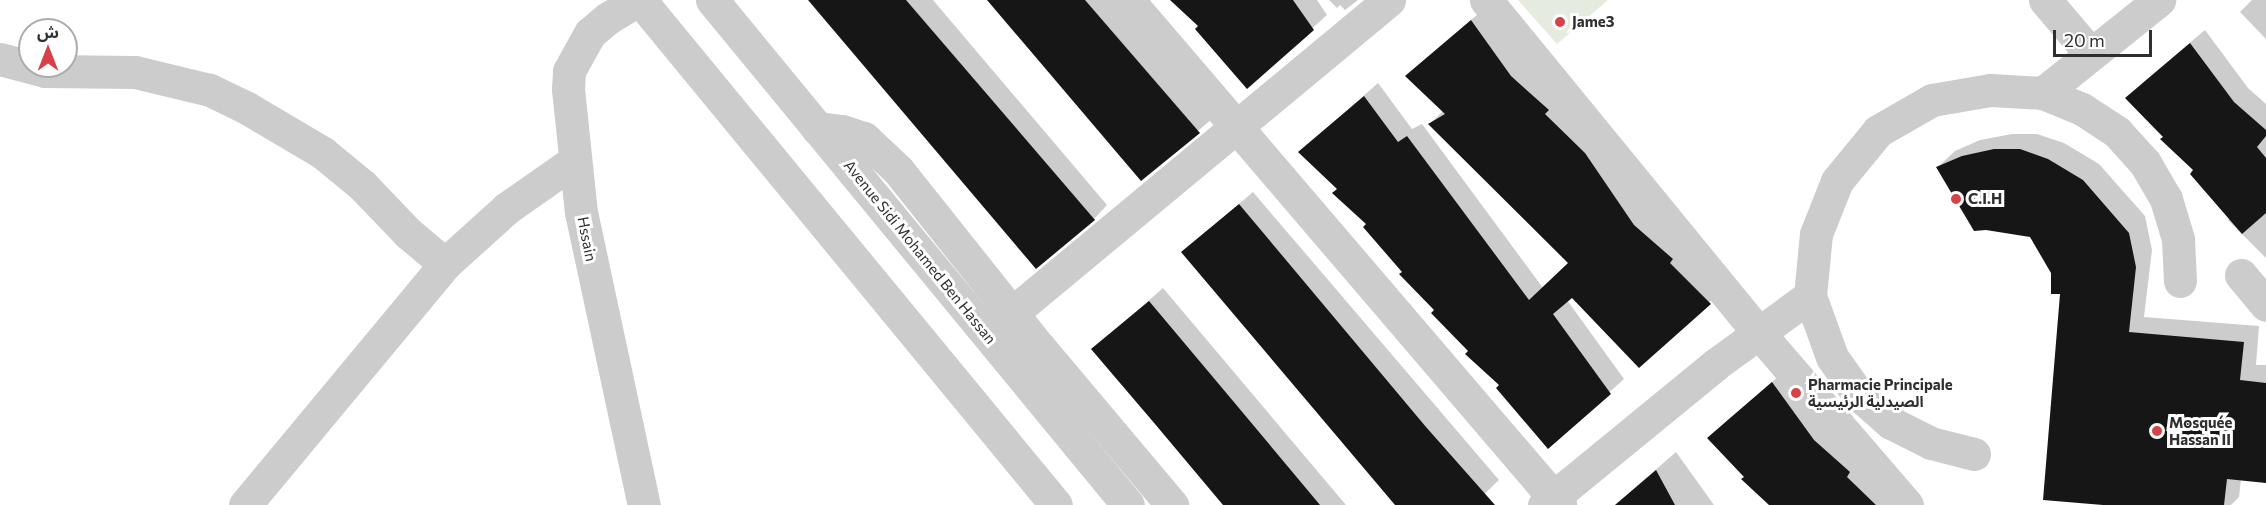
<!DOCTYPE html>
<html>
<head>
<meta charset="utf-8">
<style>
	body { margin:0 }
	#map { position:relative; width:2266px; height:505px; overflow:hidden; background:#fff; font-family:Commissioner,"Noto Sans Arabic",sans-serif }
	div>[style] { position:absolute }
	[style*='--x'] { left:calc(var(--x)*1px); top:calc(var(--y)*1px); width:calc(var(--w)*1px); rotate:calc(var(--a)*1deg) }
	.green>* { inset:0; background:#e5ebde }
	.shadow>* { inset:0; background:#0003 }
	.building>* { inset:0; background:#161616 }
	.minor>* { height:33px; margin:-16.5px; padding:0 16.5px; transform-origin:16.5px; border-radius:16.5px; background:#ccc }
	.dots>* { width:16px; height:16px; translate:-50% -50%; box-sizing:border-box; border:3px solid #fff; border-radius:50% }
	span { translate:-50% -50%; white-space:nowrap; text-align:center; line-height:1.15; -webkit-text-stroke:6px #fff; paint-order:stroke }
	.poi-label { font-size:15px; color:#2f2f2f; font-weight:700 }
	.left { translate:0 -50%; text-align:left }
	.street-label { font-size:15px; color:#2f2f2f }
	.north { position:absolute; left:18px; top:18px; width:60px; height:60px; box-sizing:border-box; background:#fff; border:2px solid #acacac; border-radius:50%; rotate:0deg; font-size:16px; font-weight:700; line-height:24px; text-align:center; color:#2f2f2f }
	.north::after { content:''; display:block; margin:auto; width:21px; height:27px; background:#d64247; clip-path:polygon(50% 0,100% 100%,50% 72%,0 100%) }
	.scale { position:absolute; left:2053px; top:30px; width:99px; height:27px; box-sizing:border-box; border:3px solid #2f2f2f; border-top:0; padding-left:8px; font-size:18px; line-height:21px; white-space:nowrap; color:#2f2f2f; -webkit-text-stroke:4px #fff; paint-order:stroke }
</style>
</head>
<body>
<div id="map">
	<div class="green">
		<i style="clip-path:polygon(1518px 0,1608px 0,1557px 44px)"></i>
	</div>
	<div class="shadow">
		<i style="clip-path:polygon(811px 0,933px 0,1107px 205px,1094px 219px)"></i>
		<i style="clip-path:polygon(990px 0,1112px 0,1213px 118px,1142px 179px)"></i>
		<i style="clip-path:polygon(1172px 0,1317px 0,1327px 15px,1247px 87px,1200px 26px)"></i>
		<i style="clip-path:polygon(1329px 0,1358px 0,1345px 10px,1340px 5px,1337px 8px)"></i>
		<i style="clip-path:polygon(2252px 0,2266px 0,2266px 39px,2240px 12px)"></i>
		<i style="clip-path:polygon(1486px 7px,1724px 289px,1639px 366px,1572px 296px,1567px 300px,1624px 379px,1548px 447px,1501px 385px,1403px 272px,1368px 224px,1339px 189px,1300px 152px,1378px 83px,1412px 129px,1422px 124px,1543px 288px,1570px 262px,1430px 124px,1444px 110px,1407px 76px)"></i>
		<i style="clip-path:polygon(2205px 30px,2248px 88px,2266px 104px,2266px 258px,2228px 220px,2230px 218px,2195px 170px,2165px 137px,2141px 84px)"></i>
		<i style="clip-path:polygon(2012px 134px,2037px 134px,2064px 143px,2099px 164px,2145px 216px,2152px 250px,2144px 317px,2259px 326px,2256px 365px,2266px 365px,2266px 481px,2241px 479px,2239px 497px,2231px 505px,2121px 505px,2062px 293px,2052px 273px,2030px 236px,1938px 167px,1955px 151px,1980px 140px)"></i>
		<i style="clip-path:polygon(1253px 192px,1499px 480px,1473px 505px,1397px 505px,1183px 252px)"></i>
		<i style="clip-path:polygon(1163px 288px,1346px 505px,1225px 505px,1093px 349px)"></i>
		<i style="clip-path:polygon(1787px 369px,1903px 505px,1771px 505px,1746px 477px,1723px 424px)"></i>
		<i style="clip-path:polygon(1676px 452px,1714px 505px,1615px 505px)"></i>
	</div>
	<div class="building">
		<i style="clip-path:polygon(808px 0,906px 0,1095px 220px,1036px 269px)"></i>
		<i style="clip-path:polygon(987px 0,1085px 0,1200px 133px,1141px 181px)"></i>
		<i style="clip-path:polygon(1170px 0,1293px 0,1314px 30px,1247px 89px,1195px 29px,1198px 26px)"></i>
		<i style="clip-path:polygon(1471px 20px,1511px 76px,1549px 110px,1545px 114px,1585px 153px,1634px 225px,1673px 259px,1670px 263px,1711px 304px,1639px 368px,1572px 298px,1553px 314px,1611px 394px,1548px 449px,1496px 388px,1499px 385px,1465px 354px,1468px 351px,1431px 313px,1434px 310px,1399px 274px,1402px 272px,1363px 227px,1366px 224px,1332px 193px,1337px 189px,1298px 152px,1364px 96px,1398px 142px,1407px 136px,1529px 300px,1568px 263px,1428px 124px,1445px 114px,1405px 76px)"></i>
		<i style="clip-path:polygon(2190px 43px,2234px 102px,2266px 130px,2266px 136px,2257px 147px,2266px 158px,2266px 213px,2242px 234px,2190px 174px,2193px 170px,2160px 139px,2163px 137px,2125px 98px)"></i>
		<i style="clip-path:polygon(1994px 149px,2020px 149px,2048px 159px,2083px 180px,2129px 233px,2136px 267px,2129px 332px,2244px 342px,2240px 380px,2266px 383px,2266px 483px,2227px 479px,2224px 505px,2103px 505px,2043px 500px,2060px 294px,2051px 294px,2051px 273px,2030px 237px,1986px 230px,1974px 231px,1936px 167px,1962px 156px)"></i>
		<i style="clip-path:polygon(1239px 204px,1426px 427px,1495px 505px,1395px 505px,1181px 252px)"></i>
		<i style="clip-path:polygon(1149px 301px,1228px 395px,1320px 505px,1223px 505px,1155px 424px,1091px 349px)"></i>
		<i style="clip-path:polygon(1772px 382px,1814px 440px,1850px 472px,1847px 477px,1876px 505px,1769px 505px,1741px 479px,1744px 477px,1707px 438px)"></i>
		<i style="clip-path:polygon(1656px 470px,1675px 505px,1615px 505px)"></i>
	</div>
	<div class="minor">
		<i style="--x:638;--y:0;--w:35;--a:149"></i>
		<i style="--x:608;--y:18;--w:23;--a:140"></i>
		<i style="--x:590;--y:33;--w:43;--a:118.9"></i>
		<i style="--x:569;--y:71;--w:18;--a:93"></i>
		<i style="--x:568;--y:89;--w:124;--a:84"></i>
		<i style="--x:581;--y:212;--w:300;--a:77.9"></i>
		<i style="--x:640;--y:0;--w:654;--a:50.52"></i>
		<i style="--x:712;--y:0;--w:654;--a:50.52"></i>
		<i style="--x:1128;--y:0;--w:665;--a:49.45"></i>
		<i style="--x:1486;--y:0;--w:431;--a:50.7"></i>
		<i style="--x:1759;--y:333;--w:227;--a:49.3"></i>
		<i style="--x:2045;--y:0;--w:71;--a:49.6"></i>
		<i style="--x:0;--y:59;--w:47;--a:14.9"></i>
		<i style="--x:45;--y:71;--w:90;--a:0.6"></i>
		<i style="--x:135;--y:72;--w:77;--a:13.5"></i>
		<i style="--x:210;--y:90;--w:41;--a:25.9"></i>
		<i style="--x:247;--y:108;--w:88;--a:30.6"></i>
		<i style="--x:323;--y:153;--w:50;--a:39.4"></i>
		<i style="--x:362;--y:185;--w:66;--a:46.2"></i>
		<i style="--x:408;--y:233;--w:48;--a:40"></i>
		<i style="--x:2043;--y:93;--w:149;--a:-38.7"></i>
		<i style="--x:817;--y:128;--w:25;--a:7"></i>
		<i style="--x:842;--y:131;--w:23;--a:18"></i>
		<i style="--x:864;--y:138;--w:47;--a:43.3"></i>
		<i style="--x:898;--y:170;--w:226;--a:51.5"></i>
		<i style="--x:1039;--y:347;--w:207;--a:49.9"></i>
		<i style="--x:2241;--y:275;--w:39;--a:50"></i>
		<i style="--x:1012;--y:313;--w:490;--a:-39.7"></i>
		<i style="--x:1974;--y:454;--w:44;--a:-165.7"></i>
		<i style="--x:1931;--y:443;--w:45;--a:-153.4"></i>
		<i style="--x:1891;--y:423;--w:44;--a:-138.7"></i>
		<i style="--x:1858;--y:394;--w:45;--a:-125.1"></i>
		<i style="--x:1832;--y:357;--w:65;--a:-109.8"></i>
		<i style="--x:1810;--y:296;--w:62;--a:-84.5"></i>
		<i style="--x:1816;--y:234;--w:57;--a:-68.4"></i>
		<i style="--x:1837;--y:181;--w:65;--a:-50.6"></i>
		<i style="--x:1878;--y:131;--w:62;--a:-29.9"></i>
		<i style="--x:1932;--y:100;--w:59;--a:-9.8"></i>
		<i style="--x:1990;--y:90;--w:53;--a:3.2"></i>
		<i style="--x:2043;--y:93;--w:42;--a:22.3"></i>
		<i style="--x:2082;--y:109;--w:42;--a:33.3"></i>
		<i style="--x:2117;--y:132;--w:42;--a:47.9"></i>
		<i style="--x:2145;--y:163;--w:42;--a:59.7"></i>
		<i style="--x:2166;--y:199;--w:42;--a:73.3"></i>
		<i style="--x:2178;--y:239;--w:42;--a:87.3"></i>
		<i style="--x:245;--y:505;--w:313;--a:-50.3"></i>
		<i style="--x:445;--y:264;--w:84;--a:-42.1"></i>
		<i style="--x:507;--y:208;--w:82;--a:-35"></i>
		<i style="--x:1544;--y:505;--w:222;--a:-39.3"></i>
		<i style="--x:1716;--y:364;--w:116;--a:-35.9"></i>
	</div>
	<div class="dots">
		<i style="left:1560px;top:22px;background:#d64247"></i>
		<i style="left:1956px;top:199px;background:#d64247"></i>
		<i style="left:1796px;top:393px;background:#d64247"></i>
		<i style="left:2157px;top:431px;background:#d64247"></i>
	</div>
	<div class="poi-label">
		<span class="left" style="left:1572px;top:22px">Jame3</span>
		<span class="left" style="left:1968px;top:199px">C.I.H</span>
		<span class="left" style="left:1808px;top:393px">Pharmacie Principale<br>الصيدلية الرئيسية</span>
		<span class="left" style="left:2169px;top:431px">Mosquée<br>Hassan II</span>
	</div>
	<div class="street-label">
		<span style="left:587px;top:239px;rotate:79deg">Hssain</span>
		<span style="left:920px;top:252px;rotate:51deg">Avenue Sidi Mohamed Ben Hassan</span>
	</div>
	<div class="north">ش</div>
	<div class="scale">20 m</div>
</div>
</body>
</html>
